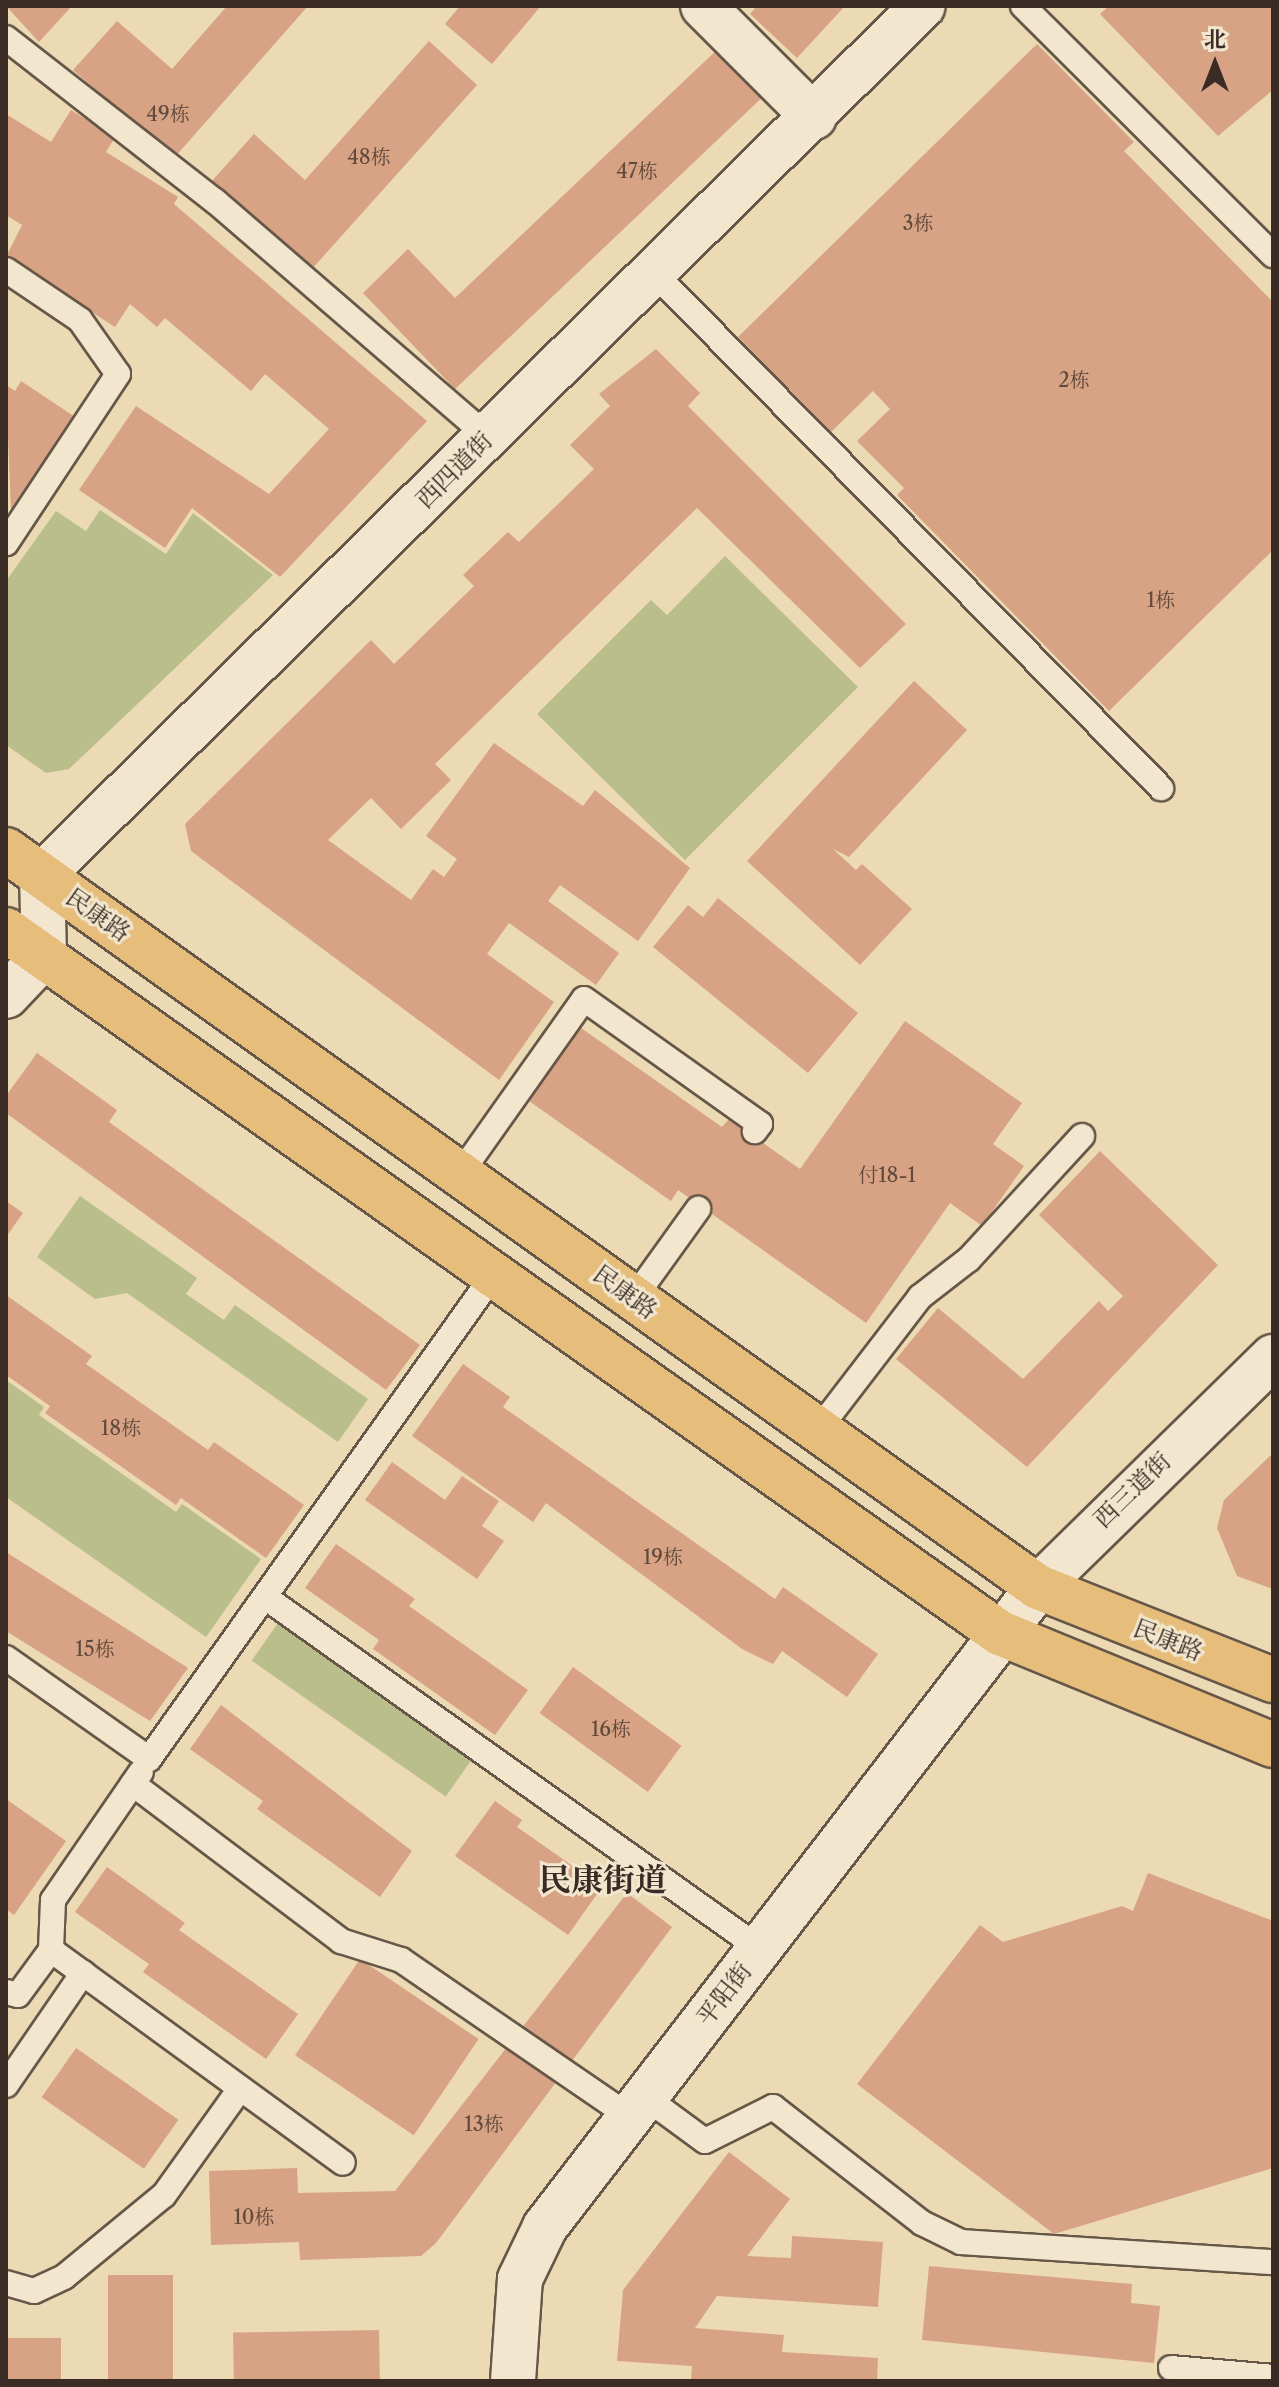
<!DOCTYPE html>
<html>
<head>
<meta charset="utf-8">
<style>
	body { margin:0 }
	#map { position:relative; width:1279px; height:2387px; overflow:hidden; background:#ebdab4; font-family:"Libre Caslon Text","Noto Serif SC",serif }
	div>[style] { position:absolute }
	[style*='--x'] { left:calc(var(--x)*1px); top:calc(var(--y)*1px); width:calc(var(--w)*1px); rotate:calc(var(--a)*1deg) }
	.green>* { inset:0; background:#babe8b; transform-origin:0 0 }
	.building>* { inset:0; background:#d7a384; transform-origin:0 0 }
	.roads { filter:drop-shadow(2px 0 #665748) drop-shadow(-2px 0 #665748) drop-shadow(0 2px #665748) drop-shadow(0 -2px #665748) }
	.service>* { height:24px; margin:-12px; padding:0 12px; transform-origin:12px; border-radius:12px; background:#f2e7ce }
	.minor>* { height:44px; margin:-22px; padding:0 22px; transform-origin:22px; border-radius:22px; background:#f2e7ce }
	.tertiary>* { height:44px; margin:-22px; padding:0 22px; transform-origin:22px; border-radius:22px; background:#f2e7ce }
	.primary>* { height:44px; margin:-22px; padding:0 22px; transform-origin:22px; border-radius:22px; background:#e6bd7a }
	span { translate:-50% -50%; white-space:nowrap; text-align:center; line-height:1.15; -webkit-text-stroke:6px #f2e7ce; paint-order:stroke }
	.number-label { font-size:20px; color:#61493c }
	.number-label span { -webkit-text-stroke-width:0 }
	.street-label { font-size:24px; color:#3a2b24 }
	.district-label { font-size:32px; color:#3a2b24; font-weight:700 }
	.frame { position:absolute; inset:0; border:8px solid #3a2b24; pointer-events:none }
	.north { position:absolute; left:1175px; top:24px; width:80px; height:80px; -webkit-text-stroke:6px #f2e7ce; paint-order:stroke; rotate:0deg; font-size:22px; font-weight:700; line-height:32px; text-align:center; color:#3a2b24 }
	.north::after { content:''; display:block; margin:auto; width:28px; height:36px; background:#3a2b24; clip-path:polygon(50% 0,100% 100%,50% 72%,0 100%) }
</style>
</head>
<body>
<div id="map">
	<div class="green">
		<i style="clip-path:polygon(100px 510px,166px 554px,193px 513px,273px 575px,69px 769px,46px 773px,6px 745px,6px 581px,56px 511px,86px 531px)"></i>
		<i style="clip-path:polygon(725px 556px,858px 687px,685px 860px,537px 714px,651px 600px,667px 615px)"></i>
		<i style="clip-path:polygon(80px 1196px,197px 1278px,186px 1294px,224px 1320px,235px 1305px,368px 1399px,338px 1442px,127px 1293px,95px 1299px,37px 1257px)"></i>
		<i style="clip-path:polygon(6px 1380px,44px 1407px,39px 1415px,176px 1512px,182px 1504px,261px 1559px,206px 1637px,6px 1497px)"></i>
		<i style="left:278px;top:1623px;width:237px;height:46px;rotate:35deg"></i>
	</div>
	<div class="building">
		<i style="clip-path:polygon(6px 6px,72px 6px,39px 42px)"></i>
		<i style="clip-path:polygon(227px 6px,308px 6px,174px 158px,73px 70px,117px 21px,172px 69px)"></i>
		<i style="clip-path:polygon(460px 6px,541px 6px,492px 64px,445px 24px)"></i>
		<i style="clip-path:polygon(757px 6px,845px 6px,797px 58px,750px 14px)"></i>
		<i style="clip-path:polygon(1109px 6px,1273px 6px,1273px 90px,1218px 136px,1100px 14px)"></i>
		<i style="clip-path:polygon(429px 41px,477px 85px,311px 270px,211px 182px,254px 134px,305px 180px)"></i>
		<i style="clip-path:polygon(1037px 44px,1134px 142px,1124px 151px,1273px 302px,1273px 550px,1109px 711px,897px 495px,904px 488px,857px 441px,890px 409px,873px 391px,831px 432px,738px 337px)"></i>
		<i style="clip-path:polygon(721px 46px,767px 93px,455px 389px,363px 293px,408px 249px,455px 298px)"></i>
		<i style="clip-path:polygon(71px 110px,115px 137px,106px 152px,178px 197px,174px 204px,427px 421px,280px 577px,192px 508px,165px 548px,79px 490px,136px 406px,269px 494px,329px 429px,265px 374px,251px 391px,165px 318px,157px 327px,130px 304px,115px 327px,6px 257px,22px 225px,6px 215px,6px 114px,51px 142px)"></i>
		<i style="clip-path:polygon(656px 349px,700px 393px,688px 406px,906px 624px,860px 668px,697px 508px,435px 764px,451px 780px,401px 829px,371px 798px,328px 840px,411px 900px,433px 869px,444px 877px,457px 859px,426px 836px,494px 743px,583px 806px,595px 790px,690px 868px,638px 941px,560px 885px,548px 901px,619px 953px,596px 985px,509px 923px,487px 954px,554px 1002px,499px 1080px,191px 851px,185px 824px,371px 640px,394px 664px,474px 586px,463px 575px,508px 532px,519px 542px,594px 469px,570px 445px,610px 406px,599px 394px)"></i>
		<i style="clip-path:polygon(21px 381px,75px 417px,11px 512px,6px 385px,15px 391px)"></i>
		<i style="clip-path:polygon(914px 681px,967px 730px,849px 857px,833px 849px,856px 870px,862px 864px,912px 909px,860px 965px,747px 861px)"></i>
		<i style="clip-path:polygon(718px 898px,858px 1013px,808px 1073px,653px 947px,688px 905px,703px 917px)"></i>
		<i style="clip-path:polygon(905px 1021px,1022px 1103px,993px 1144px,1024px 1166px,982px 1226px,950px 1203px,866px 1323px,678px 1190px,671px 1201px,529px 1101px,581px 1028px,722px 1127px,729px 1119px,800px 1169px)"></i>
		<i style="clip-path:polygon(37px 1053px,117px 1110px,109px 1122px,420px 1345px,386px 1390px,6px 1113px,6px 1096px)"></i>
		<i style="clip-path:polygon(1100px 1151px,1218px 1265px,1027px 1467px,896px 1359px,938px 1308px,1023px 1379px,1099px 1301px,1108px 1311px,1123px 1296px,1039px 1215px)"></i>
		<i style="clip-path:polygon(6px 1201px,23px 1213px,6px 1237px)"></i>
		<i style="clip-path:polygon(6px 1295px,92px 1356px,86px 1364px,208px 1450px,214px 1442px,304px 1505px,266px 1558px,181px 1498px,176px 1505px,45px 1413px,50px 1406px,6px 1375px)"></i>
		<i style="clip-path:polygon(463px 1364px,510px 1397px,503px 1407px,775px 1599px,783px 1587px,878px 1654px,847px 1697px,782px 1651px,773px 1664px,742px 1649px,546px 1503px,533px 1522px,412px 1436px)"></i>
		<i style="clip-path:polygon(1273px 1453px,1273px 1589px,1237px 1576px,1217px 1528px,1224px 1500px)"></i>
		<i style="clip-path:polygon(392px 1462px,445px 1500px,462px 1476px,499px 1501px,482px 1526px,504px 1541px,477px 1579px,365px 1500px)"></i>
		<i style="clip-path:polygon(336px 1544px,415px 1599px,409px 1606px,528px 1690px,495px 1735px,373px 1649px,379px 1640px,305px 1588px)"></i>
		<i style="clip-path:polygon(6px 1552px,188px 1668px,150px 1721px,6px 1631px)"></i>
		<i style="left:573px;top:1667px;width:134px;height:57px;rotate:36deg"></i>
		<i style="clip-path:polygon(221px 1705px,412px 1851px,380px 1897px,257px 1809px,263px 1801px,190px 1749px)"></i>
		<i style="clip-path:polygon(6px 1799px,66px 1841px,14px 1915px,6px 1909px)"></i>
		<i style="clip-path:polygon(495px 1801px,522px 1820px,517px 1827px,577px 1869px,582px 1862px,607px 1880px,568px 1935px,455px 1856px)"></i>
		<i style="clip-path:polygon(107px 1867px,185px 1923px,179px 1930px,298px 2014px,266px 2059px,143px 1972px,149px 1964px,75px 1912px)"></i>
		<i style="clip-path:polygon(1148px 1873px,1273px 1921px,1273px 2168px,1054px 2234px,857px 2084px,980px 1925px,1003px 1942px,1122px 1906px,1133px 1911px)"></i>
		<i style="clip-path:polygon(627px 1893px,672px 1927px,436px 2243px,421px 2256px,300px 2260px,299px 2242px,211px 2245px,209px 2171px,297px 2168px,298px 2193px,395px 2191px)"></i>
		<i style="left:360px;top:1959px;width:143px;height:116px;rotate:34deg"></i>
		<i style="left:76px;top:2048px;width:125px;height:60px;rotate:35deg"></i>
		<i style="clip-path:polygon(729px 2152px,790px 2199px,747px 2256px,791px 2258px,792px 2236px,883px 2242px,878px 2307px,717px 2296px,695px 2328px,784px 2335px,782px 2352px,878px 2358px,877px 2381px,691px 2381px,692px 2366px,617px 2361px,623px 2290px)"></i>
		<i style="clip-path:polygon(929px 2266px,1132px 2284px,1131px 2303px,1160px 2306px,1154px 2363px,922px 2340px)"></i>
		<i style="left:108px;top:2275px;width:65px;height:106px"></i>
		<i style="left:379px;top:2330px;width:51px;height:146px;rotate:89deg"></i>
		<i style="left:6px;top:2338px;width:55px;height:43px"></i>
	</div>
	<div class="roads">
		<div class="service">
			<i style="--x:1023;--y:6;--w:353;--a:44.9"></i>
			<i style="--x:6;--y:38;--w:265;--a:38"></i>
			<i style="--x:215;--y:201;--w:361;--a:40.8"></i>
			<i style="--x:6;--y:270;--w:89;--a:34"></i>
			<i style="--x:80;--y:320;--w:66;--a:54.9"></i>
			<i style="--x:118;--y:374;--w:203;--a:123.5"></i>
			<i style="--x:654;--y:273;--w:723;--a:45.45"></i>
			<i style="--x:460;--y:1174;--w:214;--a:-54.7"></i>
			<i style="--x:584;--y:999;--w:216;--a:35.4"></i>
			<i style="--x:760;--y:1124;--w:9;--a:126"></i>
			<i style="--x:634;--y:1298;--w:110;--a:-54.3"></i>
			<i style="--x:818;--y:1430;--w:168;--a:-52.5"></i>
			<i style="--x:920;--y:1297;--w:62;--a:-37.8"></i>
			<i style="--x:969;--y:1259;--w:167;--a:-47.4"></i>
			<i style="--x:265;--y:1597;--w:606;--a:35.39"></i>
			<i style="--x:6;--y:1658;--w:175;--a:35.2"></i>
			<i style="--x:149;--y:1759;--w:595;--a:-54.57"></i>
			<i style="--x:133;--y:1784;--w:261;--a:37"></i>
			<i style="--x:341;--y:1941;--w:63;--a:17.6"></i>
			<i style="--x:401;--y:1960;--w:278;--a:34.4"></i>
			<i style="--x:51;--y:1950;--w:361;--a:36.1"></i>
			<i style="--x:6;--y:1992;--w:12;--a:14"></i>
			<i style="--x:18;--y:1995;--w:56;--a:-53.7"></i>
			<i style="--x:51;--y:1950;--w:50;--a:-87.7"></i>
			<i style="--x:53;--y:1900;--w:155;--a:-55.5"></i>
			<i style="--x:6;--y:2085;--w:136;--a:-55.5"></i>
			<i style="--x:645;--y:2097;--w:74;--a:36.3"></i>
			<i style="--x:705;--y:2141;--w:76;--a:-26.6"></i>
			<i style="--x:773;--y:2107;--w:189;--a:37.9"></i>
			<i style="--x:922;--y:2223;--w:43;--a:26"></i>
			<i style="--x:961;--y:2242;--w:313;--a:3.7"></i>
			<i style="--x:6;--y:2283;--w:29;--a:16"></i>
			<i style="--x:34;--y:2291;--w:33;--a:-25"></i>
			<i style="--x:64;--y:2277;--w:129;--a:-39.4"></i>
			<i style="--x:164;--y:2195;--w:130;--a:-54.4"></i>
			<i style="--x:1171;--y:2368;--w:102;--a:5"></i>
		</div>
		<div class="minor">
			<i style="--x:703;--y:6;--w:157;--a:45"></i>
		</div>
		<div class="tertiary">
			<i style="--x:6;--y:996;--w:55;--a:-46.5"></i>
			<i style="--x:44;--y:956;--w:81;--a:-91.4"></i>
			<i style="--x:42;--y:875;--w:1237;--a:-44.61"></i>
			<i style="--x:513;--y:2381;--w:102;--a:-86.1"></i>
			<i style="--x:520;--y:2279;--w:58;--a:-64.3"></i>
			<i style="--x:545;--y:2227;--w:808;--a:-52.39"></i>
			<i style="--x:1038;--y:1587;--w:329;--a:-44.4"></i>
		</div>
		<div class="primary">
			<i style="--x:6;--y:850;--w:1268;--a:35.53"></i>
			<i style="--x:1038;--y:1587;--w:253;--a:21.6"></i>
			<i style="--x:6;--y:930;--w:1217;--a:35.27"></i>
			<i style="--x:1000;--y:1633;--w:295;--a:22.3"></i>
		</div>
	</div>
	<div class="number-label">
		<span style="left:168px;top:114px">49栋</span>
		<span style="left:369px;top:157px">48栋</span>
		<span style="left:637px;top:171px">47栋</span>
		<span style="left:918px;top:223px">3栋</span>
		<span style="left:1074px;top:380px">2栋</span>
		<span style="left:1161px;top:600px">1栋</span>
		<span style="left:887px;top:1175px">付18-1</span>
		<span style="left:121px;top:1428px">18栋</span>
		<span style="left:663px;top:1557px">19栋</span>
		<span style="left:95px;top:1649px">15栋</span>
		<span style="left:611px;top:1729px">16栋</span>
		<span style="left:484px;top:2124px">13栋</span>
		<span style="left:254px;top:2217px">10栋</span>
	</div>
	<div class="street-label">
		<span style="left:454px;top:470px;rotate:-45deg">西四道街</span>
		<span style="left:98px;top:915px;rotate:35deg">民康路</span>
		<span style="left:625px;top:1292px;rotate:36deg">民康路</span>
		<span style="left:1132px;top:1490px;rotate:-44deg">西三道街</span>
		<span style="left:1168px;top:1640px;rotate:21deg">民康路</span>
		<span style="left:724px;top:1994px;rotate:-52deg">平阳街</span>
	</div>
	<div class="district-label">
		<span style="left:603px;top:1880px">民康街道</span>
	</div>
	<div class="frame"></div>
	<div class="north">北</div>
</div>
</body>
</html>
